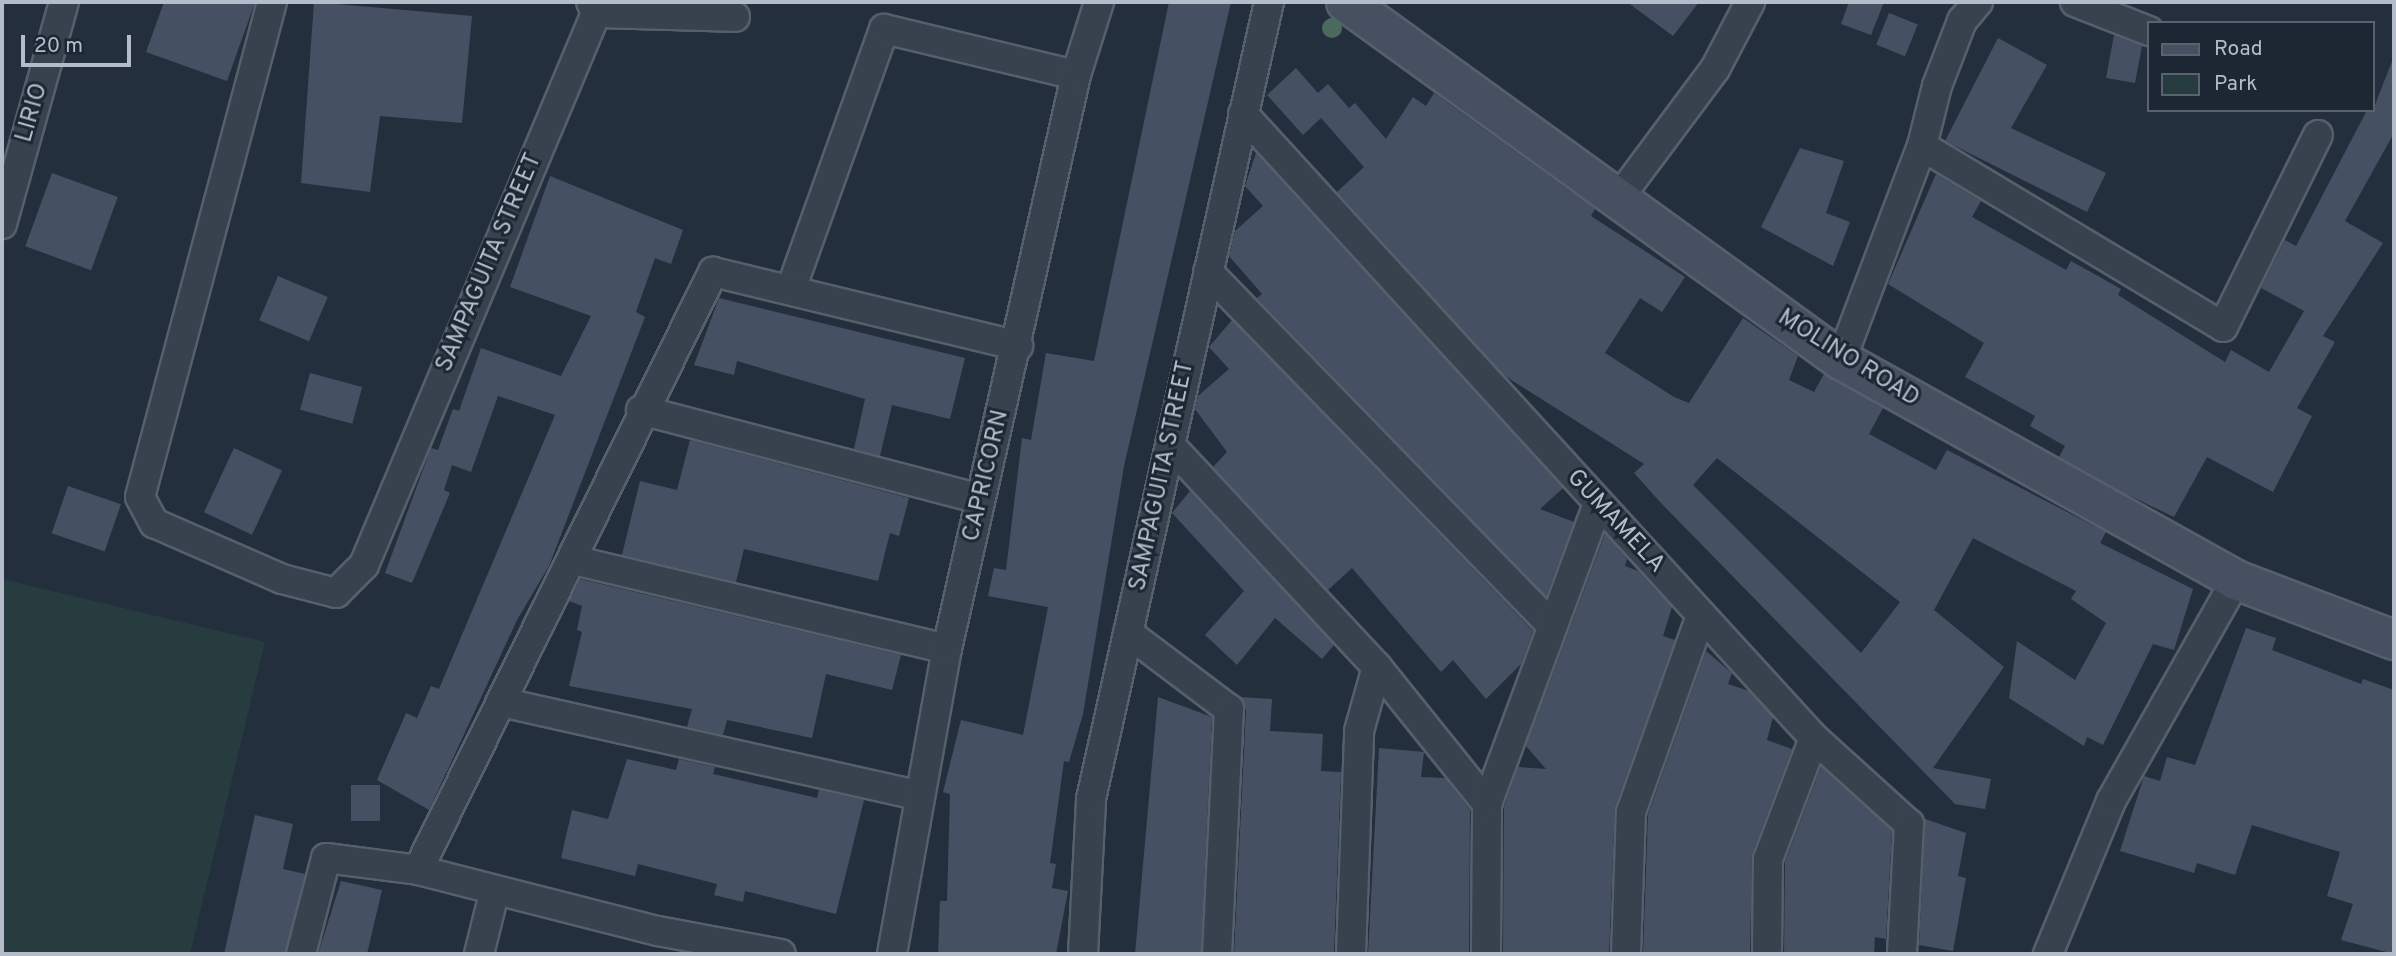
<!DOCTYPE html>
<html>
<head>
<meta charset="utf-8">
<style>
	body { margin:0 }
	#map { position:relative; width:2396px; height:956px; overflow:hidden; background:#242f3e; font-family:Overpass,sans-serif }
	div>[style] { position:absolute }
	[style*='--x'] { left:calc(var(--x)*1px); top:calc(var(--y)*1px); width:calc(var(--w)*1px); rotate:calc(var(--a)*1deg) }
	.green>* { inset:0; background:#263c3f }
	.building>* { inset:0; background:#455162; transform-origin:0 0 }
	.roads { filter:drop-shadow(2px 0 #565f6c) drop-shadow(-2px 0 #565f6c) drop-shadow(0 2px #565f6c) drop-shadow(0 -2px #565f6c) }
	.minor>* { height:28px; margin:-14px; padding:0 14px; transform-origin:14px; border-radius:14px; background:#38414e }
	.secondary>* { height:38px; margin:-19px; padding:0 19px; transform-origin:19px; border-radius:19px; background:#465061 }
	.trees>* { width:20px; height:20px; margin:-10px; border-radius:50%; background:#4b6a5d }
	span { translate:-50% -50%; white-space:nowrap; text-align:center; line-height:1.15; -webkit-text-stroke:6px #1d2633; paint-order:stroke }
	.street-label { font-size:24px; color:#b4bcc9 }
	.frame { position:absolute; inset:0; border:4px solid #b4bcc9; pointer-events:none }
	.legend { position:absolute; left:2147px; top:21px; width:228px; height:91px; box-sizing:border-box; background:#1d2633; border:2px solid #59626f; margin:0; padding:9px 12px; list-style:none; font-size:21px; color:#b4bcc9 }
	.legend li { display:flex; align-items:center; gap:14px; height:35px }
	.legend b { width:35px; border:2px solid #59626f }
	.scale { position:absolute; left:21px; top:35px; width:110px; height:32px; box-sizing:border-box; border:4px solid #b4bcc9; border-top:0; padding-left:9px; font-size:21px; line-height:24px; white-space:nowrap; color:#b4bcc9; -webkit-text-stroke:5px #1d2633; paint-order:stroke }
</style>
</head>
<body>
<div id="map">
	<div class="green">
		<i style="clip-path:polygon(2px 579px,265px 642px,190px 954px,2px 954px)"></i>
	</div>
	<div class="building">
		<i style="clip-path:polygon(164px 2px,255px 2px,227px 81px,146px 52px)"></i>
		<i style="clip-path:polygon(314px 2px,472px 16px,462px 123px,380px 116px,370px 192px,301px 183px)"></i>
		<i style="clip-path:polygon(1169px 2px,1231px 2px,1124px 466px,1083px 714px,1069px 762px,1064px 761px,1050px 863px,1056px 864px,1052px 888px,1068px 891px,1056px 954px,938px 954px,940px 901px,947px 901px,950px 794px,943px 792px,961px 720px,1023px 735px,1048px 607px,988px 596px,994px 568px,1006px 570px,1022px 438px,1031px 440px,1046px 353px,1094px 361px)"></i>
		<i style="clip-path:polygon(1627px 2px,1699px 2px,1673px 36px)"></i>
		<i style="clip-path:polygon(1849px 2px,1884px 2px,1871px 35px,1841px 24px)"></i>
		<i style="left:1889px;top:13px;width:31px;height:34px;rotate:22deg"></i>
		<i style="clip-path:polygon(2114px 35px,2142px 46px,2135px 83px,2106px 78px)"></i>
		<i style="clip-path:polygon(1998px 38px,2047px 65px,2011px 128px,2106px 173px,2087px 212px,1945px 141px)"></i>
		<i style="clip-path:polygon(2394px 56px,2394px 133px,2345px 221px,2383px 243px,2323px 336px,2335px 342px,2297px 408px,2312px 416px,2273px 492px,2207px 457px,2174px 517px,2126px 494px,2059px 457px,2065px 446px,2030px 426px,2035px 416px,1965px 377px,1984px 343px,1888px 284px,1936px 174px,1981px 201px,1972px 217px,2066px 270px,2071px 261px,2121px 289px,2118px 295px,2225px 362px,2231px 350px,2269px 372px,2304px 311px,2261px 288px,2285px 240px,2296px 246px,2367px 110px,2373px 110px)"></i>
		<i style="clip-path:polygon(evenodd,1296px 68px,1318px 93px,1328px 84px,1349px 108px,1355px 103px,1386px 139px,1413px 97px,1426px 106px,1434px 93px,1595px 209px,1591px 216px,1685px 277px,1662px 312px,1640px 298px,1605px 353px,1674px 397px,1689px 403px,1743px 318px,1798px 356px,1789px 380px,1814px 392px,1824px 374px,1883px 408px,1869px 434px,1936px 470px,1947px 450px,2106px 532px,2100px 543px,2193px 589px,2174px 650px,2153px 644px,2103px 745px,2087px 737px,2084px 746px,2009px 698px,2017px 641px,2075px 680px,2106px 623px,2071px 599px,2076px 591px,1973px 538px,1934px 610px,2004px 667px,1933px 768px,1991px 779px,1985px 809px,1955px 804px,1660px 502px,1634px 473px,1644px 464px,1505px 376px,1337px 192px,1364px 167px,1321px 118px,1303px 135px,1267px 95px,1296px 68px,1717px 458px,1900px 602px,1861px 653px,1693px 485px,1717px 458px)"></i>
		<i style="clip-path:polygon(1800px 148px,1844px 161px,1826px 213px,1850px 222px,1833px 266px,1761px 227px)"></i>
		<i style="clip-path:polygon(1256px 153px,1563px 488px,1540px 509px,1574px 522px,1546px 596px,1257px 298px,1262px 294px,1229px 256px,1235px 231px,1263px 206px,1245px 186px)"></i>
		<i style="left:52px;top:173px;width:70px;height:78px;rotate:20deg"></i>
		<i style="clip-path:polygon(550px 176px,683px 230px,671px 264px,655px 258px,636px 312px,645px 317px,549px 566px,517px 620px,429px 810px,377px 780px,406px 713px,417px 718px,431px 686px,439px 689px,555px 415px,498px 396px,471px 472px,452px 465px,444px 490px,450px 493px,412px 583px,385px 573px,431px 448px,438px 450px,453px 409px,459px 411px,481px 348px,561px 376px,591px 316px,510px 287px)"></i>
		<i style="left:278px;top:276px;width:54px;height:48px;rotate:23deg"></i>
		<i style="clip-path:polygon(719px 298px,965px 358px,950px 419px,892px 405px,880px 456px,854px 449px,865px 399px,737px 361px,734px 375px,694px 365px)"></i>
		<i style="clip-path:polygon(1232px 320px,1533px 631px,1521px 664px,1486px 699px,1453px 660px,1441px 672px,1352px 568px,1328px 590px,1213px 467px,1227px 452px,1195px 409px,1198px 396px,1229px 369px,1209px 347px)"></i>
		<i style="left:310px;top:373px;width:54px;height:38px;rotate:15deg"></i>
		<i style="clip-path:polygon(690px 440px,909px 498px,899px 536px,890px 533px,878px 581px,744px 549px,736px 582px,622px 555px,640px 481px,677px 490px)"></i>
		<i style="left:234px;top:448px;width:53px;height:71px;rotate:25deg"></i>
		<i style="left:68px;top:486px;width:56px;height:50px;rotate:19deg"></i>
		<i style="clip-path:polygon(1190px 491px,1334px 645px,1322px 659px,1275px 618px,1237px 665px,1205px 635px,1244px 591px,1172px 513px)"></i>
		<i style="clip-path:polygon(1605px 534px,1627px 559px,1625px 566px,1638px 571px,1672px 607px,1663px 636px,1675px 640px,1615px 807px,1609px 954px,1503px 954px,1504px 807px,1518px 767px,1546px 769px,1526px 746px)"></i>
		<i style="clip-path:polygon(580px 579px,901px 655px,892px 690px,826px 674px,812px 738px,727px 720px,723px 735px,687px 727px,692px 709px,569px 686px,582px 632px,577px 630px,582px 606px,569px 601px)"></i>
		<i style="clip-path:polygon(2246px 628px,2276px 638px,2272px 650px,2361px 684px,2363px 679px,2394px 690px,2394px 954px,2341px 940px,2353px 904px,2327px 896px,2340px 852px,2252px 825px,2235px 875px,2197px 863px,2194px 873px,2120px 851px,2144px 776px,2160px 781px,2167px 757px,2195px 765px)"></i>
		<i style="clip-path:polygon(1706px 651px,1732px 673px,1728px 684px,1749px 691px,1773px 717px,1767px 740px,1792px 749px,1752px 854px,1750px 954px,1643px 954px,1648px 815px)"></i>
		<i style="clip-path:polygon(1158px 697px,1212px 717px,1201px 954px,1135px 954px)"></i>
		<i style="clip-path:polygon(1240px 697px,1272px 699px,1270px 731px,1323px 734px,1321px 771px,1341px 772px,1334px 954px,1234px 954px,1246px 710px)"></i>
		<i style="clip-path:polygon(1379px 748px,1424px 752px,1421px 777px,1445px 778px,1470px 810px,1469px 954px,1368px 954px)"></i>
		<i style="clip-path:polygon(627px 759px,676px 770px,679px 759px,715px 767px,713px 774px,817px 798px,819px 790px,864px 800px,836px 914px,745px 891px,743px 902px,714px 895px,717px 884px,638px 864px,635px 876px,561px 858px,572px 810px,608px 819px)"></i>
		<i style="clip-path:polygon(1821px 767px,1892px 831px,1886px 939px,1875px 937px,1874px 954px,1784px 954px,1785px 862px)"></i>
		<i style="left:351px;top:785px;width:29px;height:36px"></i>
		<i style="clip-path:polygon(255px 815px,293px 824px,283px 869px,305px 874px,285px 954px,224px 954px)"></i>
		<i style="clip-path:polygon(1925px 819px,1966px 833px,1958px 876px,1966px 878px,1953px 951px,1919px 945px)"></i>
		<i style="clip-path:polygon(341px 881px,382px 890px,367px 954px,318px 954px)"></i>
	</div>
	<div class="roads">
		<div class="minor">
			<i style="--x:272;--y:2;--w:512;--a:104.93"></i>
			<i style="--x:140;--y:497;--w:30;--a:62"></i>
			<i style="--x:154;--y:523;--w:140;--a:23.6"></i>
			<i style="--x:282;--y:579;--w:56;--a:14.5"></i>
			<i style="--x:336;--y:593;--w:40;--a:-45"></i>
			<i style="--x:364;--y:565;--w:599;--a:-67.2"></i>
			<i style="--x:596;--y:13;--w:12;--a:-114"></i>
			<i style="--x:2075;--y:2;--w:79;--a:21.4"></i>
			<i style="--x:596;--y:13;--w:139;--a:1.6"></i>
			<i style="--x:1243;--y:114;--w:846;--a:47.54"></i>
			<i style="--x:1814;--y:738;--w:128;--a:42.2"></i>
			<i style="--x:1909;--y:824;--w:130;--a:93.1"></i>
			<i style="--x:1922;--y:146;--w:351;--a:31"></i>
			<i style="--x:2223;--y:327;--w:214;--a:-63.7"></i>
			<i style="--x:1618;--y:199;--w:162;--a:-53.3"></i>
			<i style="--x:1715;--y:69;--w:76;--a:-62.4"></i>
			<i style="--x:2;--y:224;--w:230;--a:-74.4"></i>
			<i style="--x:1208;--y:272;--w:491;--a:45.8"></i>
			<i style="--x:791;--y:289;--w:276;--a:-70.3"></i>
			<i style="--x:884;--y:29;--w:197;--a:13.5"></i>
			<i style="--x:1841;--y:360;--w:229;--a:-69.3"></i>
			<i style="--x:1922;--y:146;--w:62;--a:-76"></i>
			<i style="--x:1937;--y:86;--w:70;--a:-69"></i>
			<i style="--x:1962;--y:21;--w:25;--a:-50"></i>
			<i style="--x:641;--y:410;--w:350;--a:14.7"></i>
			<i style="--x:1170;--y:445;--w:304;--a:47"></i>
			<i style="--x:1377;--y:667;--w:176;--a:51.2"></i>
			<i style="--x:573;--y:560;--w:384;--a:13.4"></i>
			<i style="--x:1128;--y:633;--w:126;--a:37"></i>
			<i style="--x:1229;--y:709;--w:245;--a:92.8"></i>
			<i style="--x:505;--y:703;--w:421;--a:12.6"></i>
			<i style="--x:418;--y:870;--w:667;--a:-63.74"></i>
			<i style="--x:713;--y:272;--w:314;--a:13.6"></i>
			<i style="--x:301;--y:954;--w:99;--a:-75.4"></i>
			<i style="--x:326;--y:858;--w:93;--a:7.4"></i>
			<i style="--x:418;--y:870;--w:248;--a:14.3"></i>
			<i style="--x:658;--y:931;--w:125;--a:10.6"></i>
			<i style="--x:479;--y:954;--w:66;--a:-76"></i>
			<i style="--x:892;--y:954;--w:310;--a:-79.8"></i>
			<i style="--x:947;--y:649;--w:588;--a:-77.33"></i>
			<i style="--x:1076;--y:75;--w:77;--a:-72.5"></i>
			<i style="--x:1083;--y:954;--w:155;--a:-87"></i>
			<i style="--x:1091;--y:799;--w:817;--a:-77.41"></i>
			<i style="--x:1351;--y:954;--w:223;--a:-87.9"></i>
			<i style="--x:1359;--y:731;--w:66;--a:-74.3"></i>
			<i style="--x:1486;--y:954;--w:150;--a:-89.6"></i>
			<i style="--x:1487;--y:804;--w:320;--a:-69.7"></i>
			<i style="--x:1626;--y:954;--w:142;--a:-88"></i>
			<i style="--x:1631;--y:812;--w:209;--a:-70.4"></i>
			<i style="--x:1767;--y:954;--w:95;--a:-89.4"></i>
			<i style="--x:1768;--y:859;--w:129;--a:-69.2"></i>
			<i style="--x:2048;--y:954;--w:165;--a:-67.6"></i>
			<i style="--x:2111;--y:801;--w:254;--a:-60.5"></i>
		</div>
		<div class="secondary">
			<i style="--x:1346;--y:2;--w:611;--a:35.88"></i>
			<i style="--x:1841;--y:360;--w:452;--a:29.1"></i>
			<i style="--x:2236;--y:580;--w:169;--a:20.8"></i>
		</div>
	</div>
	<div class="trees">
		<i style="left:1332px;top:28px"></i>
	</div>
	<div class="street-label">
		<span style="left:33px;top:113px;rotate:-74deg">LIRIO</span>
		<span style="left:490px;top:263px;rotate:-67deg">SAMPAGUITA STREET</span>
		<span style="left:1848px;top:359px;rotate:32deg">MOLINO ROAD</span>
		<span style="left:987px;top:476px;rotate:-77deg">CAPRICORN</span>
		<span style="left:1163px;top:476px;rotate:-78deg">SAMPAGUITA STREET</span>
		<span style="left:1615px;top:522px;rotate:47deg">GUMAMELA</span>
	</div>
	<div class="frame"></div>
	<ul class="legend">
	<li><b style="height:9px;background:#465061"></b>Road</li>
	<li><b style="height:19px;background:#263c3f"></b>Park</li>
	</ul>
	<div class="scale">20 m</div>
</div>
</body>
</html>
